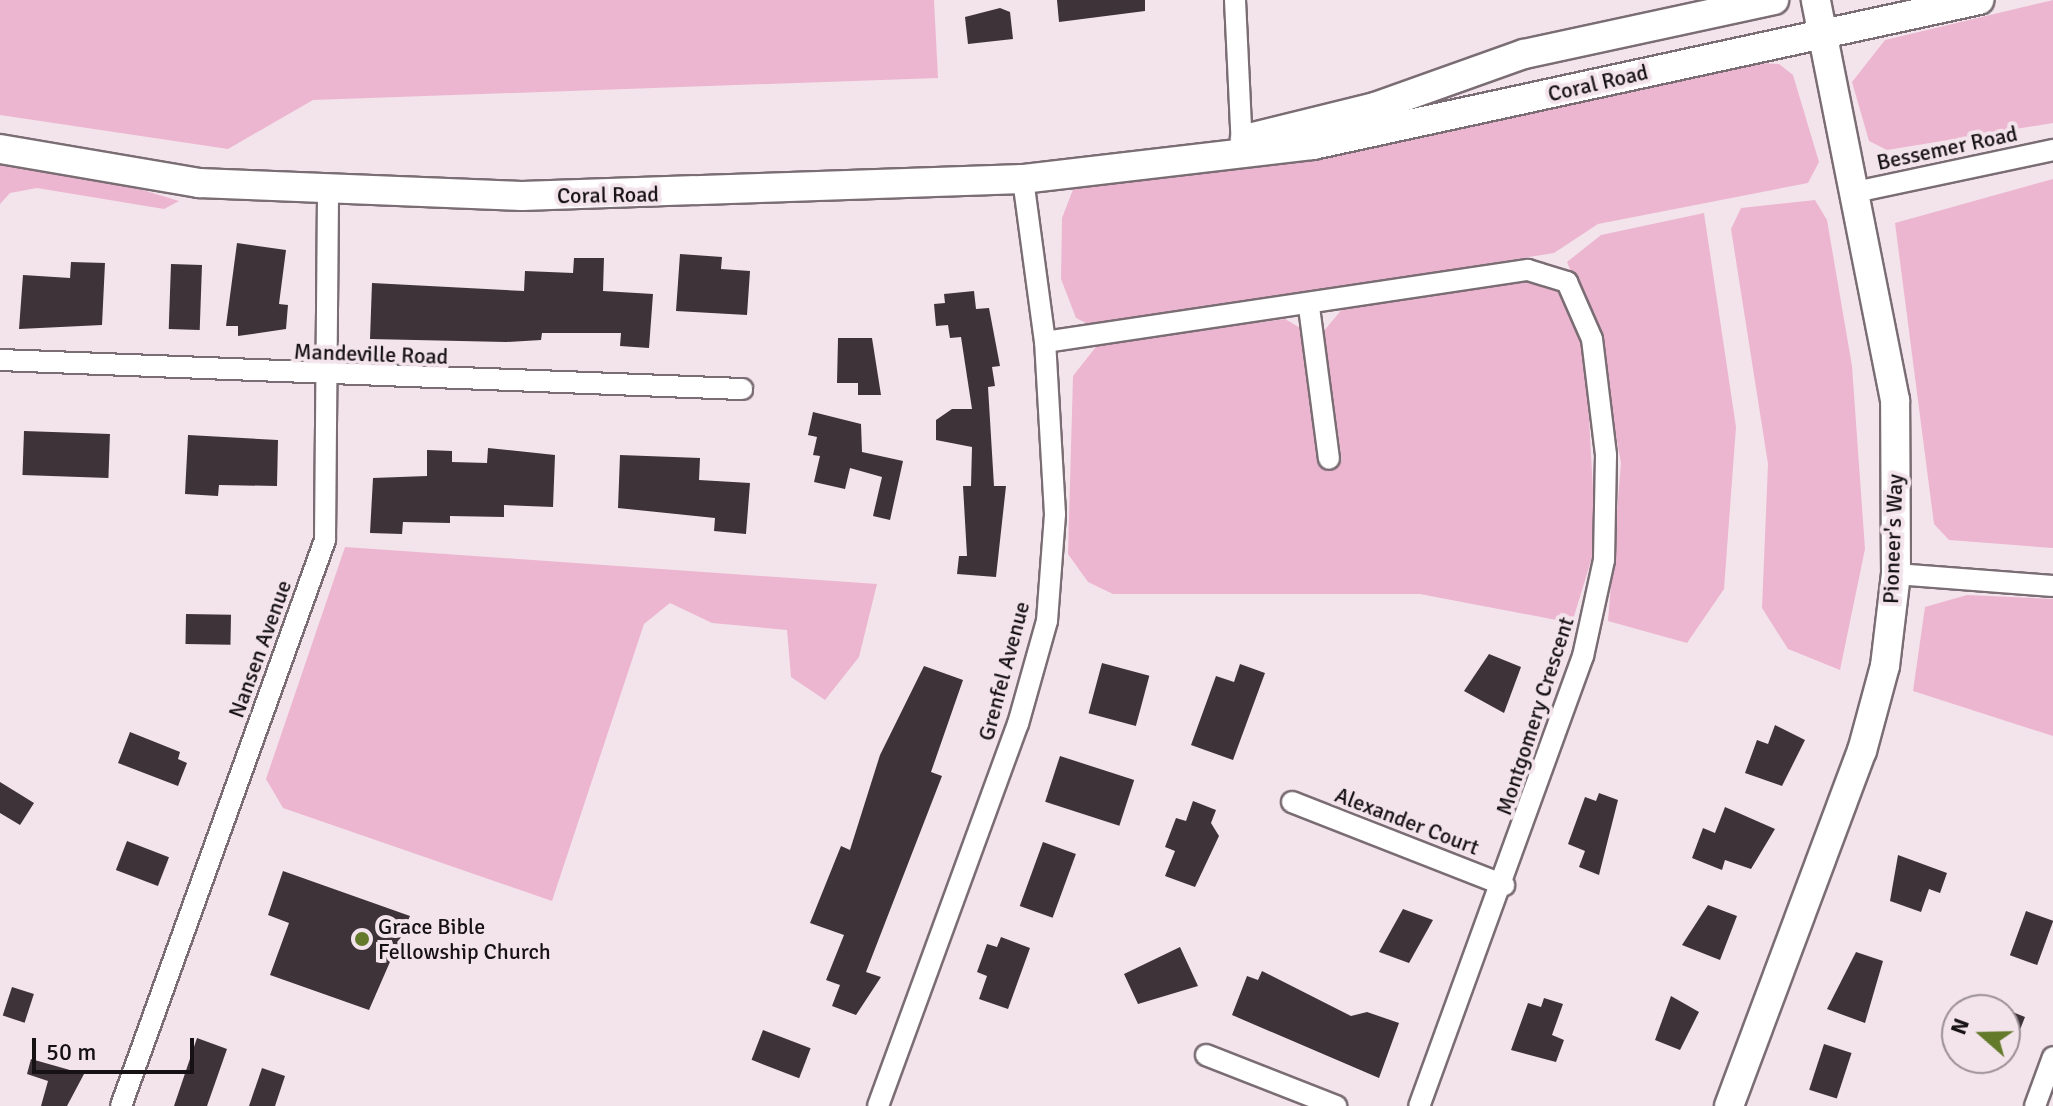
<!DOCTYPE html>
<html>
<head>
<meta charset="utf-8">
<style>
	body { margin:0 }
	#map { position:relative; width:2053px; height:1106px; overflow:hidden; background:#f3e4eb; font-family:Signika,sans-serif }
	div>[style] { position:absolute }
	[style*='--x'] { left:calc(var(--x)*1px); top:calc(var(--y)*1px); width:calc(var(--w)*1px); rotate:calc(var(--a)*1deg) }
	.green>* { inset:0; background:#ecb6d0 }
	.building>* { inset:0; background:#3e3338; transform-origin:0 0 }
	.roads { filter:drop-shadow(2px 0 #7a6d73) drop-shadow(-2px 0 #7a6d73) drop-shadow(0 2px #7a6d73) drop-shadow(0 -2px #7a6d73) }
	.street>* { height:20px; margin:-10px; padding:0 10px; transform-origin:10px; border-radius:10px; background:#fff }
	.secondary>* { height:28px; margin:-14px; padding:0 14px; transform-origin:14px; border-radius:14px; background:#fff }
	.dots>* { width:22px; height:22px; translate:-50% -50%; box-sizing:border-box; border:4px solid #f3e4eb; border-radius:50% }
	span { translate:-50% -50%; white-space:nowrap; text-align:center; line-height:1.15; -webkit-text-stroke:8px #f3e4eb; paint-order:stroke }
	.street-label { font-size:22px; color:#161113 }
	.poi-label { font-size:22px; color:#161113 }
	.left { translate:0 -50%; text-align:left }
	.north { position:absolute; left:1941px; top:994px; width:80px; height:80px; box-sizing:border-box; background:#f3e4eb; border:2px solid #9b9095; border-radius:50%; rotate:290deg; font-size:22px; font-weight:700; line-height:32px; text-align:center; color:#161113 }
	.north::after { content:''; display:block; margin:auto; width:28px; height:36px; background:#637a2b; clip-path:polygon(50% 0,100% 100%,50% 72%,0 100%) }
	.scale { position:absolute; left:32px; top:1038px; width:162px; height:36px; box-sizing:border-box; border:4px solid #161113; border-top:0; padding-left:10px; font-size:24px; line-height:28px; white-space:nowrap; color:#161113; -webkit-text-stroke:6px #f3e4eb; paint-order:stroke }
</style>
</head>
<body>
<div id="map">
	<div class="green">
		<i style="clip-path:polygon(0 0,934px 0,938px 78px,313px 100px,228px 149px,0 115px)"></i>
		<i style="clip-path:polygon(2053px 0,2053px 123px,1887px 150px,1869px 141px,1852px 82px,1885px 40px)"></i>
		<i style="clip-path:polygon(1743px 62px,1779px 64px,1793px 75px,1819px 162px,1808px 183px,1598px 224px,1554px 253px,1094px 327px,1076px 318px,1061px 279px,1062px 218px,1074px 187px,1245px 164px)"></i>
		<i style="clip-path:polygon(0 159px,103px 178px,179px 201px,164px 209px,37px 188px,10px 193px,0 204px)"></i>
		<i style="clip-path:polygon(2053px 179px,2053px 548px,1949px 540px,1934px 524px,1895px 223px)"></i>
		<i style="clip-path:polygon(1815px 200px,1827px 220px,1852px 366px,1865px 549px,1840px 670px,1788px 649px,1762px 608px,1768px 464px,1731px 229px,1741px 208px)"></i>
		<i style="clip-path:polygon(1704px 213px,1736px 427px,1724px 589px,1687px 643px,1608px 621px,1621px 463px,1598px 337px,1567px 262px,1601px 235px)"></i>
		<i style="clip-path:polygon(1527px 274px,1554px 285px,1585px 346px,1596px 544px,1572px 623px,1420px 594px,1113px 594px,1088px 582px,1068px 554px,1073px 376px,1099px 343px,1285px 319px,1302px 329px,1316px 449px,1331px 469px,1342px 461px,1323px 332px,1343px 308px)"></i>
		<i style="clip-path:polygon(345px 547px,877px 584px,859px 657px,825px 700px,791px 677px,787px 630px,712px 623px,670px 603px,644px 624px,552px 901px,283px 808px,266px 779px)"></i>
		<i style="clip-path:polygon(1967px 595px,2053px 599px,2053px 736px,1913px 691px,1925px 607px)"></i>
	</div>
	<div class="building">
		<i style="clip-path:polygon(1057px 0,1145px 0,1145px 11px,1059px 22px)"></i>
		<i style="clip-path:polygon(1000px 8px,1010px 12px,1013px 39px,968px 44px,965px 17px)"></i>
		<i style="clip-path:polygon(237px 243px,286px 250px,279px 304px,288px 305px,286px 329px,238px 336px,238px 326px,226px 326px)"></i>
		<i style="clip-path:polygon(680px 254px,722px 257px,721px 269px,750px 271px,747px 315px,676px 311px)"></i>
		<i style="clip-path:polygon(574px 258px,604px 258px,603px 291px,653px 294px,649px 348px,620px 346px,621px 333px,542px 333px,541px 340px,506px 342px,370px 339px,372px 283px,524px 291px,525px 271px,573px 273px)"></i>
		<i style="clip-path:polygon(71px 262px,105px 263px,102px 325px,19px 329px,23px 275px,70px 278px)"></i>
		<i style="left:171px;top:264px;width:31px;height:65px;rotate:2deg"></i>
		<i style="clip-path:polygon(974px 291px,976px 309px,989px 308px,1000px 366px,992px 367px,995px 386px,988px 387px,994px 486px,1006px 486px,996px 577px,957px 574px,959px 556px,967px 556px,963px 486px,971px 486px,972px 447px,936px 440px,936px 420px,952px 409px,972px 409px,961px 337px,950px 338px,948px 325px,936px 326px,934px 304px,945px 303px,944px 294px)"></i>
		<i style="clip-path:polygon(838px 338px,872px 338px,881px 395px,858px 395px,858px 383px,837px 383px)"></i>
		<i style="clip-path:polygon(813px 412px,861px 424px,862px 452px,903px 461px,890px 520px,873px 516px,882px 477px,850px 468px,845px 489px,814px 482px,820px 456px,813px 455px,817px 437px,808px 435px)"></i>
		<i style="left:24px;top:431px;width:86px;height:44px;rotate:2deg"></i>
		<i style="clip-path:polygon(188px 435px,278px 440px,277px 486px,219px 485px,218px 496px,185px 494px)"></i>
		<i style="clip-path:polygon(488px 448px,555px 455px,553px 507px,504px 505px,504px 517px,450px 516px,450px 523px,403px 522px,402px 534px,370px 533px,373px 478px,427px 476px,427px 450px,452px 451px,452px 462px,487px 463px)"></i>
		<i style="clip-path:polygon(620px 455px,700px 458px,699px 480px,750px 483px,746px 534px,714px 531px,715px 518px,618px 508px)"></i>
		<i style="left:186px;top:614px;width:45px;height:30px;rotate:1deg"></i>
		<i style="clip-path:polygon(1489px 654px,1521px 667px,1504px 713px,1464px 691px)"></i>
		<i style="left:1102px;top:663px;width:49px;height:52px;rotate:15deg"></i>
		<i style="clip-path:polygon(1240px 664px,1265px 673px,1233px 760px,1191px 745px,1216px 676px,1234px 682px)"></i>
		<i style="clip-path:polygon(924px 666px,963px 680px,931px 772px,942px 776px,866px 972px,881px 977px,856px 1015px,832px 1006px,840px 985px,826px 980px,844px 935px,810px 923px,841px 846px,850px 850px,880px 755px)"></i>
		<i style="clip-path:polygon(1775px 725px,1805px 740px,1782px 786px,1745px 773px,1757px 740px,1768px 744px)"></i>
		<i style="clip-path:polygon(130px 732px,180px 752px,178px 759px,187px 763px,178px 786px,118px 763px)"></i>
		<i style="left:1060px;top:756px;width:78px;height:48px;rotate:18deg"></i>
		<i style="clip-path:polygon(0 782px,34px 803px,20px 825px,0 813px)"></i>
		<i style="clip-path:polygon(1599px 793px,1618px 800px,1599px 875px,1579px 867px,1585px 851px,1568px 844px,1585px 797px,1596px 801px)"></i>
		<i style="clip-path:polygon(1193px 801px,1216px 810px,1211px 823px,1219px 836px,1195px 887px,1165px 876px,1175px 851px,1165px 847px,1176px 818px,1186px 821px)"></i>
		<i style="clip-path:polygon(1725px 807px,1775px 829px,1751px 869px,1725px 860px,1722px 870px,1692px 858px,1703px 828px,1715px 833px)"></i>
		<i style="left:127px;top:841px;width:45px;height:31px;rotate:21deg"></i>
		<i style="left:1043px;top:842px;width:35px;height:68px;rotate:20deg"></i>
		<i style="clip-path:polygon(1898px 855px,1947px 873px,1940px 893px,1929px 889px,1921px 912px,1890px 901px)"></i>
		<i style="clip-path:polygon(283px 871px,410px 916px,369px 1010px,270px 975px,289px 923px,268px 915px)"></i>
		<i style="clip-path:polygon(1708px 905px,1737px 916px,1720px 960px,1682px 945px)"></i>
		<i style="clip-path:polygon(1403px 909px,1433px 920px,1409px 963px,1379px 952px)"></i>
		<i style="left:2026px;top:911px;width:29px;height:47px;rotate:20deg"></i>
		<i style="clip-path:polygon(1001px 937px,1030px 948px,1008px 1009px,979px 999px,987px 976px,977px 972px,987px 944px,997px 947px)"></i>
		<i style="clip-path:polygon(1180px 947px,1198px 986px,1138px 1004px,1124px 974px)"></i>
		<i style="clip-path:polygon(1856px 952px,1883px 961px,1865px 1023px,1827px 1009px)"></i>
		<i style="clip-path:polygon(1262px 971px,1351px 1016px,1367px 1012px,1399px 1023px,1379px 1078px,1232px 1015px,1247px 976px,1258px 980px)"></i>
		<i style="left:12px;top:987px;width:23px;height:30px;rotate:18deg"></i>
		<i style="clip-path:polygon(1671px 996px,1699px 1012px,1680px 1050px,1655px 1040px)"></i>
		<i style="clip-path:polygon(1544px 998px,1563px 1004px,1552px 1035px,1564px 1040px,1556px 1062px,1511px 1050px,1528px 1003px,1541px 1007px)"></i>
		<i style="clip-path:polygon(2005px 1009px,2025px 1017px,2006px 1065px,2005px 1065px)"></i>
		<i style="left:763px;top:1030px;width:51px;height:32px;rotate:21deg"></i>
		<i style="clip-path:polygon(197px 1038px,227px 1049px,207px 1106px,174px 1106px)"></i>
		<i style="left:1824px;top:1044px;width:29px;height:48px;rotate:18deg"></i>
		<i style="clip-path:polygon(31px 1059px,84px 1074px,67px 1106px,41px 1106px,48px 1081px,27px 1074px)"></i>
		<i style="clip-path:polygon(262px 1068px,285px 1076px,275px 1106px,249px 1106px)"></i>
	</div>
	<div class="roads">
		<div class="street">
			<i style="--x:1235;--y:0;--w:150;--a:87.3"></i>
			<i style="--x:1851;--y:193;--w:207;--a:-12"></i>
			<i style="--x:1309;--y:307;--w:153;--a:82.5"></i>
			<i style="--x:1045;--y:342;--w:488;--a:-8.5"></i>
			<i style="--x:1528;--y:270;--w:41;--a:17.1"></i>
			<i style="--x:1567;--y:282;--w:62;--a:66.3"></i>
			<i style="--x:1592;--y:339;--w:117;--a:83.1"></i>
			<i style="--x:1606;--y:455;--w:105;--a:91.1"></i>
			<i style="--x:1604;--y:560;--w:98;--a:102.3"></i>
			<i style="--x:1583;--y:656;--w:479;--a:110"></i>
			<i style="--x:0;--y:360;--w:743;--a:2.24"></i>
			<i style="--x:1896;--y:574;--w:157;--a:4.4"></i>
			<i style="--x:1292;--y:802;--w:228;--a:21.4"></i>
			<i style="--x:1206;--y:1055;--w:140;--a:21.4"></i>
			<i style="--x:121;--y:1106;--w:602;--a:-70.18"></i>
			<i style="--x:325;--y:540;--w:352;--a:-89.5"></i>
			<i style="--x:878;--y:1106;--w:407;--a:-69.9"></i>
			<i style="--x:1018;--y:724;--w:107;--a:-74.3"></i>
			<i style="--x:1047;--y:621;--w:107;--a:-85.7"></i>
			<i style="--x:1055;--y:514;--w:172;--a:-93.3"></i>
			<i style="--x:1045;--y:342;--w:164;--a:-97.7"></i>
			<i style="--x:2035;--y:1106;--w:52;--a:-69.8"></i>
		</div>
		<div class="secondary">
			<i style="--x:1245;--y:139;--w:134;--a:-13.8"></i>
			<i style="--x:1375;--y:107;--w:158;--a:-19.6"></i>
			<i style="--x:1524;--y:54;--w:256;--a:-12.2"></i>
			<i style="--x:0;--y:149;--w:202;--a:9.7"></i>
			<i style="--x:199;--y:183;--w:323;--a:2.3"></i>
			<i style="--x:522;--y:196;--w:501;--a:-1.94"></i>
			<i style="--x:1023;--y:179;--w:292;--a:-6.7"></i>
			<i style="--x:1313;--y:145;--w:682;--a:-12.28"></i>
			<i style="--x:1729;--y:1106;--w:379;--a:-69.5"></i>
			<i style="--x:1862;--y:751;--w:88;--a:-74.9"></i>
			<i style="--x:1885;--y:666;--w:93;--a:-83.2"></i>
			<i style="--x:1896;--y:574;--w:174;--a:-90.3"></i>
			<i style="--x:1895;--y:400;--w:408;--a:-101.2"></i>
		</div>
	</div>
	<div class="dots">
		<i style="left:362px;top:939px;background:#637a2b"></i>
	</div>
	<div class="street-label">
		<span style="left:1598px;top:83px;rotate:-13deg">Coral Road</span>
		<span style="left:1947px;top:148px;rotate:-12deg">Bessemer Road</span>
		<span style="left:608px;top:195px;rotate:-1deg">Coral Road</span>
		<span style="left:371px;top:354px;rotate:2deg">Mandeville Road</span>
		<span style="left:1893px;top:539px;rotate:-88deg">Pioneer's Way</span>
		<span style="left:260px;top:649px;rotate:-70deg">Nansen Avenue</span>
		<span style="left:1004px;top:671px;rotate:-75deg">Grenfel Avenue</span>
		<span style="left:1535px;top:716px;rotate:-72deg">Montgomery Crescent</span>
		<span style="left:1407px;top:821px;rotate:21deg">Alexander Court</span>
	</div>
	<div class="poi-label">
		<span class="left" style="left:378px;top:939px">Grace Bible<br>Fellowship Church</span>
	</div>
	<div class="north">N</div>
	<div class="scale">50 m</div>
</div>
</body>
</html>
